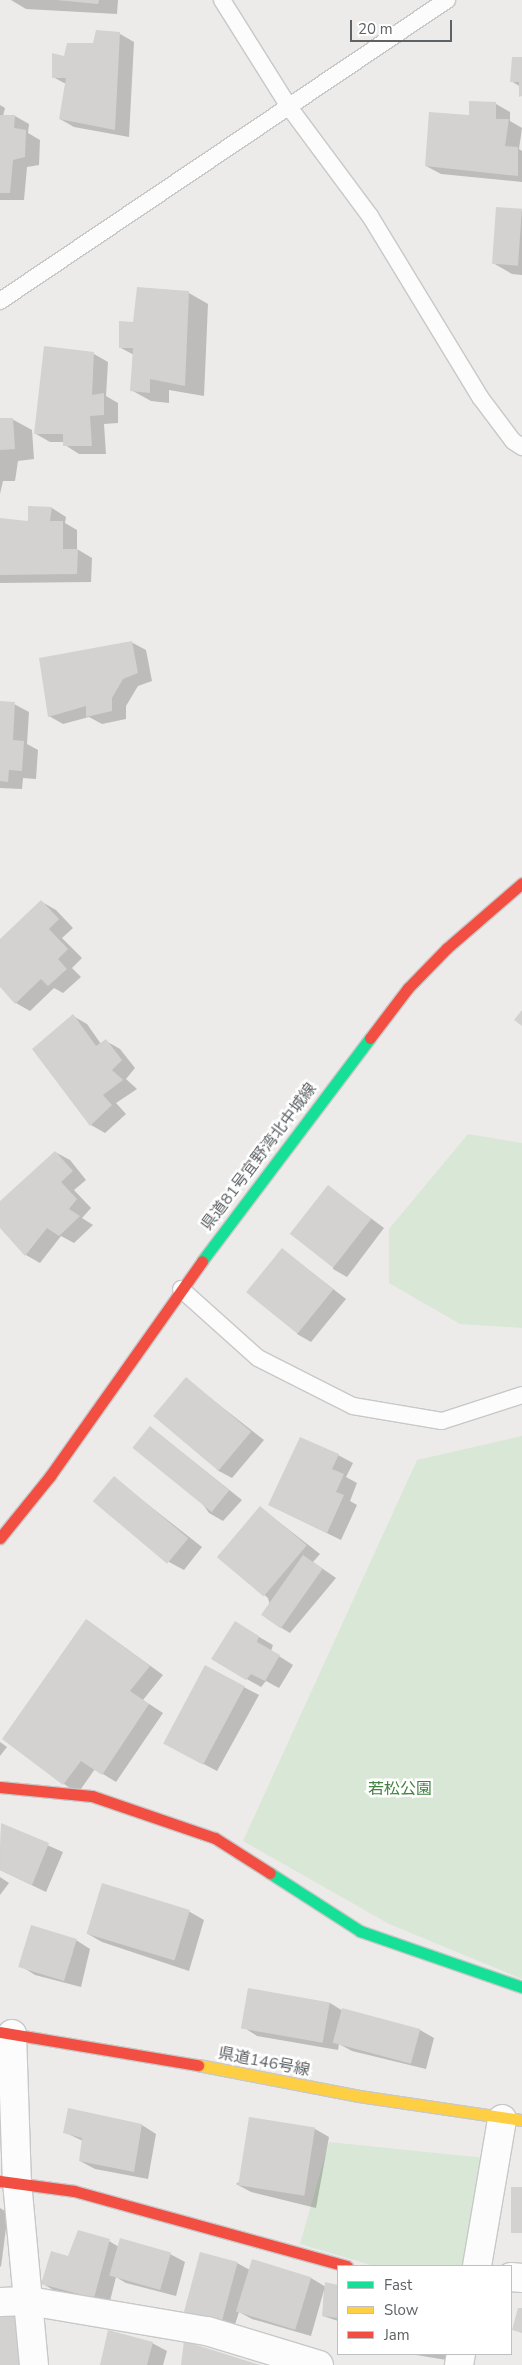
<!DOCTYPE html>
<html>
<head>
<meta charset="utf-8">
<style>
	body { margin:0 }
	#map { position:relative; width:522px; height:2365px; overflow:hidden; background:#edebe9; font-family:"Nunito Sans","Noto Sans JP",sans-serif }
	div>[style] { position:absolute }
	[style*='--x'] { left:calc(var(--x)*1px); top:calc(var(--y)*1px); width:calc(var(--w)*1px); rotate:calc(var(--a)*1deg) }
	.green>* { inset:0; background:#d9e7d6 }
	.shadow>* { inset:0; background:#0003 }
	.building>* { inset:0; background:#d4d2d1; transform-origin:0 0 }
	.roads { filter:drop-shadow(1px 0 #c8c8c8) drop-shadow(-1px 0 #c8c8c8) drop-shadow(0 1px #c8c8c8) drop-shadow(0 -1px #c8c8c8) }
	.lane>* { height:16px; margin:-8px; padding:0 8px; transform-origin:8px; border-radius:8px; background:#fcfcfc }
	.street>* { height:28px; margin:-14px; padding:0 14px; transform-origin:14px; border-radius:14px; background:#fcfcfc }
	.fast>* { height:11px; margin:-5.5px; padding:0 5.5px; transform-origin:5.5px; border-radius:5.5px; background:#16e098 }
	.slow>* { height:11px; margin:-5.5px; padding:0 5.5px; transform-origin:5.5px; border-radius:5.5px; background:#ffcf43 }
	.jam>* { height:11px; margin:-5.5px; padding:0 5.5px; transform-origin:5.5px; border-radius:5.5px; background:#f24e42 }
	span { translate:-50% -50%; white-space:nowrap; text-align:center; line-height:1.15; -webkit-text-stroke:5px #fff; paint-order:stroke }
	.street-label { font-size:16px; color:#5e6265 }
	.park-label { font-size:16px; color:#438241 }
	.legend { position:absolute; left:337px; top:2265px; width:175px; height:90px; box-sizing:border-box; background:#fff; border:1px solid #bfc0c1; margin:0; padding:6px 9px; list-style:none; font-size:15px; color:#5e6265 }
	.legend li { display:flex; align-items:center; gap:10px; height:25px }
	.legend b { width:25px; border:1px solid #bfc0c1 }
	.scale { position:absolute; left:350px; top:20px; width:102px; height:22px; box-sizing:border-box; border:2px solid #5e6265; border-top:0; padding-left:6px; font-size:15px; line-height:18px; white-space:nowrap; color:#5e6265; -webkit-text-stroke:4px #fff; paint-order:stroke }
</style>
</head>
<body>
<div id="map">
	<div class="green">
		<i style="clip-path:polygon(468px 1134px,522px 1143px,522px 1328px,460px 1324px,389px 1283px,389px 1229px)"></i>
		<i style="clip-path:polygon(522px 1436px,522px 1979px,389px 1924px,243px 1841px,417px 1460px)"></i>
		<i style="clip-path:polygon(329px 2142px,485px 2158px,470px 2266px,374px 2266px,300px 2244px)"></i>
	</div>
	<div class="shadow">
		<i style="clip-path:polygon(11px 0,118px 0,117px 14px,26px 9px)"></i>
		<i style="clip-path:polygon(97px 31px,120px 34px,134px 42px,129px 137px,74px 127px,60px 119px,66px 84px,53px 77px,65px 57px,94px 44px)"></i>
		<i style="clip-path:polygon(522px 58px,522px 97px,521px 87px,511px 81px)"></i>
		<i style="clip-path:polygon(496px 104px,510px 112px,510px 121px,522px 128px,519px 149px,522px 151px,522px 182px,441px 174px,426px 166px,470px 116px)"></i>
		<i style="clip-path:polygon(0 105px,5px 108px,3px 116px,15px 116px,29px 124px,28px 133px,40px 140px,39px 165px,27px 167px,24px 200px,0 200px)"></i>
		<i style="clip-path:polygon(522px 210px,522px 275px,512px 274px,493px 263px)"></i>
		<i style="clip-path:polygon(189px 293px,208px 304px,204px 396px,169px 390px,169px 403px,151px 401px,131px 390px,134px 355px,121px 348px,134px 324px)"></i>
		<i style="clip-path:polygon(45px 347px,94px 354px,108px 362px,106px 396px,118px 403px,118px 423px,104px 424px,106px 454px,79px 454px,65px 445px,65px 442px,50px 442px,36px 434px)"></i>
		<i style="clip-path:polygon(0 419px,12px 419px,32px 430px,34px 459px,18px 461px,15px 481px,3px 481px,0 494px)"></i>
		<i style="clip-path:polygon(52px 508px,66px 517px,65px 523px,77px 530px,77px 549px,92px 558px,91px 582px,0 583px,0 519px,29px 522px)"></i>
		<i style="clip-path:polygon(131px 642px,146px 650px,152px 681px,138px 686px,126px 706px,126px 719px,102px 724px,89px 717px,63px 724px,49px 716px)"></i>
		<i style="clip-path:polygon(0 703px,14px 704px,29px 712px,27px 744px,38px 750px,36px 779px,23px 778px,22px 789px,0 788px)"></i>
		<i style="clip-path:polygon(42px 902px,56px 910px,73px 928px,62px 938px,82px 958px,72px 968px,81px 977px,63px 993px,54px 988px,30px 1011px,16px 1003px,0 986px,0 941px)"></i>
		<i style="clip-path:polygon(73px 1016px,87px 1024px,101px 1044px,106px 1041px,120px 1049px,135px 1068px,126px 1079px,137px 1089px,116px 1103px,126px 1114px,105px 1133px,91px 1125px)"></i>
		<i style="clip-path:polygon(55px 1152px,70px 1160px,86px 1180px,74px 1190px,91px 1208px,82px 1218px,93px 1225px,74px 1243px,61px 1236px,40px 1263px,26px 1255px,0 1226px,0 1203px)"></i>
		<i style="clip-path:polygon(329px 1187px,384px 1228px,347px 1277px,333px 1269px)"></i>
		<i style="clip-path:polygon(282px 1249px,346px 1299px,311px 1342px,297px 1334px)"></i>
		<i style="clip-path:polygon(186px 1379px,264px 1440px,232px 1478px,217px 1470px)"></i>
		<i style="clip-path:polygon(150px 1427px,242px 1500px,223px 1521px,209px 1513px)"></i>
		<i style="clip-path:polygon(338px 1455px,353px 1463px,346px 1477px,357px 1483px,350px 1501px,357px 1505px,341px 1540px,269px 1505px)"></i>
		<i style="clip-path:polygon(114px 1478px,202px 1547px,184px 1570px,169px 1562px)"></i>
		<i style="clip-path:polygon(261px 1508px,320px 1554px,313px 1562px,336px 1578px,290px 1633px,275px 1624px,268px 1598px,218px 1556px)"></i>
		<i style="clip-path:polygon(87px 1620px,163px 1675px,143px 1700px,163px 1713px,116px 1782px,95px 1769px,78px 1793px,64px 1784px)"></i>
		<i style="clip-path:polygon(235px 1623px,273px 1645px,271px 1651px,293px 1665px,279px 1688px,266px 1681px,261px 1687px,212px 1659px)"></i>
		<i style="clip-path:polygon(206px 1667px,259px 1695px,217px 1771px,177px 1750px)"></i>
		<i style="clip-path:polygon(0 1742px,7px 1747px,0 1756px)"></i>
		<i style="clip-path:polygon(1px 1825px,63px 1852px,46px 1892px,0 1870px)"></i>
		<i style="clip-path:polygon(0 1877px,9px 1883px,0 1895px)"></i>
		<i style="clip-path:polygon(103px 1885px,190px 1912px,204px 1920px,189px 1971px,102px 1942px,88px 1934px)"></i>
		<i style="clip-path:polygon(76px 1940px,90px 1949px,81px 1987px,35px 1975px,21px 1966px)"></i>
		<i style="clip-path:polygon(249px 1989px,330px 2003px,343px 2011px,420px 2030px,434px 2038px,426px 2069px,352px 2051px,339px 2044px,338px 2050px,257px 2036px,243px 2027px)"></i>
		<i style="clip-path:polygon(0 2078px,6px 2134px,0 2134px)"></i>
		<i style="clip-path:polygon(69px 2110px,142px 2125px,156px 2134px,148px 2179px,95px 2169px,80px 2161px,83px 2141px,64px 2132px)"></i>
		<i style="clip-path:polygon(315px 2129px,329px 2137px,316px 2208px,251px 2192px,236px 2184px)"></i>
		<i style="clip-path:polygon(0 2208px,8px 2213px,1px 2267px,0 2266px)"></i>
		<i style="clip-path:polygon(109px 2241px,119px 2247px,170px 2254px,185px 2262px,176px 2296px,126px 2283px,116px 2277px,109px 2305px,57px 2292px,43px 2284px,69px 2258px)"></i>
		<i style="clip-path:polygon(253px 2261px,311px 2278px,326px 2287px,326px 2284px,338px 2286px,338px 2321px,323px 2316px,324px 2290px,311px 2336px,252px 2319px,239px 2312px,232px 2334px,200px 2322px,237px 2263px,250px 2270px)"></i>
		<i style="clip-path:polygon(152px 2343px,167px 2351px,163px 2365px,102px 2365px)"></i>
		<i style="clip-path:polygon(410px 2354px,466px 2354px,465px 2363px)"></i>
	</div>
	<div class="building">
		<i style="clip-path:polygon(56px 0,99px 0,98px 4px)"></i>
		<i style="clip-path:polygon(96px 30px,120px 32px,115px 130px,59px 119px,66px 78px,52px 78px,52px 53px,64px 56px,67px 43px,93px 43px)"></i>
		<i style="clip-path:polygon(512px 57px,522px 57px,522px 96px,519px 97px,519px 82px,510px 82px)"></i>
		<i style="clip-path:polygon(469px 101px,496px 102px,496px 119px,509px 119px,505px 146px,518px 147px,518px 176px,425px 166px,429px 112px,469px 115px)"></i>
		<i style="clip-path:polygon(0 115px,15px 115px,14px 128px,26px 130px,25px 157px,13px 160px,10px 193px,0 193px)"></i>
		<i style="left:496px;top:207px;width:26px;height:57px;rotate:4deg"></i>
		<i style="clip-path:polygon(137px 287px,189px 291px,185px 386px,150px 379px,150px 393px,130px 391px,133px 348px,119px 348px,119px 321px,133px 322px)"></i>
		<i style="clip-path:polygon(44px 346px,94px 352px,92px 395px,104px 393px,104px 415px,90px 416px,92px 446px,63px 446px,63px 434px,34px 434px)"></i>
		<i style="clip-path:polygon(0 418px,13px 418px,15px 449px,0 450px)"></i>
		<i style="clip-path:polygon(28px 506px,52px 507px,50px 521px,63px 521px,63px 549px,78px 549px,77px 574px,0 575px,0 518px,28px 521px)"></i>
		<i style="clip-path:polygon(132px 641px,138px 673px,123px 679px,112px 698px,112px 711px,86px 717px,86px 706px,48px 717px,39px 658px)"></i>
		<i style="clip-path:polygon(0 701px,15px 702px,13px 740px,24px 741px,22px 771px,9px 770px,8px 782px,0 781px)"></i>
		<i style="clip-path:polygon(41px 900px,59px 919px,49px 929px,68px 949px,58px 959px,67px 969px,48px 986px,41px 979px,15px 1004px,0 987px,0 939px)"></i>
		<i style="clip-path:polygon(522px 1010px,522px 1026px,514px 1020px)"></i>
		<i style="clip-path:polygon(73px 1014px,96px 1046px,106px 1039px,122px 1060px,112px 1070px,123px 1080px,103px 1095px,112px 1105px,90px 1126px,32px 1049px)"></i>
		<i style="clip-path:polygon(55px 1151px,73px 1171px,61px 1182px,77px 1199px,69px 1209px,80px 1216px,59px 1236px,47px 1228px,25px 1256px,0 1228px,0 1201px)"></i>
		<i style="left:328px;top:1185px;width:55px;height:62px;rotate:38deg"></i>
		<i style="left:282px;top:1248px;width:66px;height:57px;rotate:39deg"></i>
		<i style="left:186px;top:1377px;width:85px;height:51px;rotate:40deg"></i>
		<i style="left:150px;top:1426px;width:102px;height:28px;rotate:39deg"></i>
		<i style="clip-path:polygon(300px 1437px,339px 1454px,332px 1469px,344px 1474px,336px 1492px,344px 1495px,327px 1533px,268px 1505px)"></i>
		<i style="left:114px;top:1476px;width:97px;height:33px;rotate:40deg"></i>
		<i style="left:260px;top:1506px;width:61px;height:67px;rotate:40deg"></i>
		<i style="left:303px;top:1555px;width:24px;height:73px;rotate:35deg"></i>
		<i style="clip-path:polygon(86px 1619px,150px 1666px,130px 1691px,149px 1704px,102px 1775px,81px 1761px,63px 1785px,2px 1739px)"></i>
		<i style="clip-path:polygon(235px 1621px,259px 1636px,257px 1642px,280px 1655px,265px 1681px,251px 1674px,246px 1680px,211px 1659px)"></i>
		<i style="left:205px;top:1665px;width:45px;height:89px;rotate:28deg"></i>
		<i style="clip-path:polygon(1px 1823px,49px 1843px,32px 1885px,0 1870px)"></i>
		<i style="left:102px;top:1883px;width:92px;height:53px;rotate:17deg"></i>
		<i style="left:31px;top:1925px;width:48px;height:44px;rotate:17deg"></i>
		<i style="left:248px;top:1988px;width:83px;height:41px;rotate:10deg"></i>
		<i style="left:342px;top:2008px;width:81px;height:36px;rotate:15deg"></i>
		<i style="clip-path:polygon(68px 2108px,142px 2124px,134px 2172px,79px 2161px,82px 2138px,63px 2133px)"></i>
		<i style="left:249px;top:2117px;width:67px;height:69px;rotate:9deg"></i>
		<i style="left:511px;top:2187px;width:11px;height:46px"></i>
		<i style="clip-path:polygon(78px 2230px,110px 2239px,94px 2298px,41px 2284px,51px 2251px,68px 2256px)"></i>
		<i style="left:120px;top:2238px;width:53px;height:39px;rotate:16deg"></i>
		<i style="left:200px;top:2252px;width:39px;height:65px;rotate:15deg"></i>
		<i style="left:252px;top:2259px;width:62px;height:55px;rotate:17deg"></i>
		<i style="clip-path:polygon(325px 2282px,338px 2285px,338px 2318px,322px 2316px)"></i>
		<i style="clip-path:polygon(518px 2308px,522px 2308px,522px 2333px,512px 2330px)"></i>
		<i style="left:0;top:2315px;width:23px;height:50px"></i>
		<i style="clip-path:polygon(108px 2330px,153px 2342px,147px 2365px,100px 2365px)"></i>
		<i style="clip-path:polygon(184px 2341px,260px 2365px,181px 2365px)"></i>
	</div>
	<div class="roads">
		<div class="lane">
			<i style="--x:222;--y:0;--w:126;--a:57.9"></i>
			<i style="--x:289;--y:107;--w:136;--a:53.4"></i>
			<i style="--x:370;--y:216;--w:212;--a:58.7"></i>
			<i style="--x:480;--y:397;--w:55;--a:53.1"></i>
			<i style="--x:513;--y:441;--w:11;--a:34"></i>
			<i style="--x:0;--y:301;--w:539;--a:-33.96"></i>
			<i style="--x:181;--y:1289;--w:103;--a:41.9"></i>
			<i style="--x:258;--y:1358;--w:106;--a:26.8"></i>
			<i style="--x:353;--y:1406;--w:90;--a:9.6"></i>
			<i style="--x:442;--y:1421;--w:84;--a:-18"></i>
		</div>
		<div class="street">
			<i style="--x:12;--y:2034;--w:148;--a:88.1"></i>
			<i style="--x:17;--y:2182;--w:184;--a:84.7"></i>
			<i style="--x:477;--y:2266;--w:149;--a:-80.3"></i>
			<i style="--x:511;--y:2277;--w:11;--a:5"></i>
			<i style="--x:0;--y:2302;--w:29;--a:-2"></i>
			<i style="--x:29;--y:2301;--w:181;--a:9.6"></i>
			<i style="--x:207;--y:2331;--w:117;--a:16.9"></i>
			<i style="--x:459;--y:2365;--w:11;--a:-80"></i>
		</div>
		<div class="fast">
			<i style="--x:202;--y:1261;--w:279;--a:-53"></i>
			<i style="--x:270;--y:1873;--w:107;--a:32.8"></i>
			<i style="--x:360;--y:1931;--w:171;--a:19.1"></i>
		</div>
		<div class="slow">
			<i style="--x:198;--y:2065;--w:164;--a:10.9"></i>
			<i style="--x:359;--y:2096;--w:165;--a:8.4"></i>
		</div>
		<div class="jam">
			<i style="--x:370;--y:1038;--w:63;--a:-52.8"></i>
			<i style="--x:408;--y:988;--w:56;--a:-45.7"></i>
			<i style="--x:447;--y:948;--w:99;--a:-40.9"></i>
			<i style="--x:0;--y:1538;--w:80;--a:-51.1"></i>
			<i style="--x:50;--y:1476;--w:263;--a:-54.7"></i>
			<i style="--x:0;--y:1787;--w:92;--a:5.6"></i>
			<i style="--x:92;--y:1796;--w:130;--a:18.9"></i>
			<i style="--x:215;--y:1838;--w:65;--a:32.5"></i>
			<i style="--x:0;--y:2032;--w:201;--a:9.5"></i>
			<i style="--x:0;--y:2181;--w:75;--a:7.7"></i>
			<i style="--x:74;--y:2191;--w:283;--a:15.4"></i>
		</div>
	</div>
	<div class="street-label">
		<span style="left:259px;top:1157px;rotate:-53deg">県道81号宜野湾北中城線</span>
		<span style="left:264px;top:2062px;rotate:11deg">県道146号線</span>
	</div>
	<div class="park-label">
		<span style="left:400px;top:1789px">若松公園</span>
	</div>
	<ul class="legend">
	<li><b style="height:6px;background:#16e098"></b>Fast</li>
	<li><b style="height:6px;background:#ffcf43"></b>Slow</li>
	<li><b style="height:6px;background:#f24e42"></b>Jam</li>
	</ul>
	<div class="scale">20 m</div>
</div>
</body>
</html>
